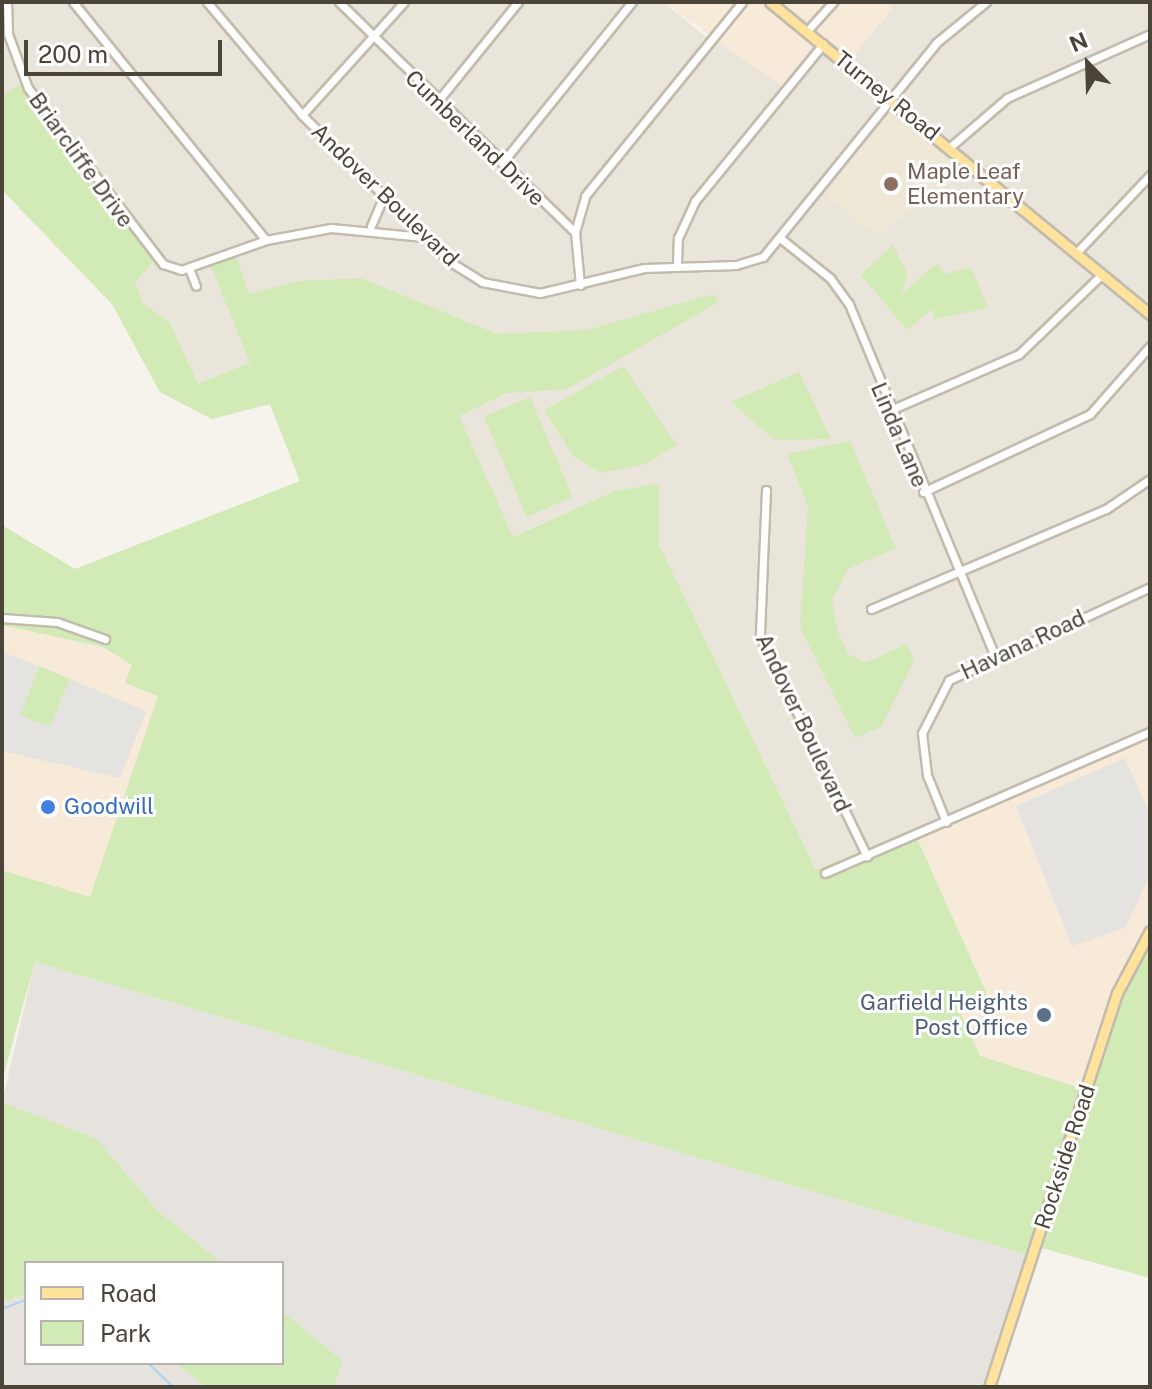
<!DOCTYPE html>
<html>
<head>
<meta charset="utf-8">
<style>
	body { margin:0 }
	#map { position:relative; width:1152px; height:1389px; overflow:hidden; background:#f6f3ec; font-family:"Public Sans",sans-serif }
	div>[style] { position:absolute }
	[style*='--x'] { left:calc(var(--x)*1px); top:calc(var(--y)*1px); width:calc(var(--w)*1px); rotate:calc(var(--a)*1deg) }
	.residential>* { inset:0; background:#eae5da }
	.commercial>* { inset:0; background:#f7ead8 }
	.industrial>* { inset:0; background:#e6e2dd }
	.education>* { inset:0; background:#efe8d6 }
	.green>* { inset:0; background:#d2eab5; transform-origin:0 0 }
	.parking>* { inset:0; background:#e5e3e0 }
	.stream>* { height:2px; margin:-1px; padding:0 1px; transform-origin:1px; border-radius:1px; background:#a9d4f2 }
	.roads { filter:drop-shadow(2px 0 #c2bbae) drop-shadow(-2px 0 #c2bbae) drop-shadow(0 2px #c2bbae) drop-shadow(0 -2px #c2bbae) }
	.minor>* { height:7px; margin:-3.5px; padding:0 3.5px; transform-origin:3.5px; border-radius:3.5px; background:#fff }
	.major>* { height:9px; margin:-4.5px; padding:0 4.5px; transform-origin:4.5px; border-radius:4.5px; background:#ffe39c }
	.dots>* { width:22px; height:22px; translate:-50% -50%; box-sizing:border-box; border:4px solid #fff; border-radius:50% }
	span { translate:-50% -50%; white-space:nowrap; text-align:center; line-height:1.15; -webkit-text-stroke:6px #fff; paint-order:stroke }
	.street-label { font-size:22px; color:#4b4439 }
	.education-label { font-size:22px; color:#785e54 }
	.left { translate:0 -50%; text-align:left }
	.shop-label { font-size:22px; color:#366cbe }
	.service-label { font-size:22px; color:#4e5e75 }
	.right { translate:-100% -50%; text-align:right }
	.frame { position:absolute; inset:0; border:4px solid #4b4439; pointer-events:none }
	.legend { position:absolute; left:24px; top:1261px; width:260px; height:104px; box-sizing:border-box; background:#fff; border:2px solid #b7b4b0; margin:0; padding:10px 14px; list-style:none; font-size:24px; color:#4b4439 }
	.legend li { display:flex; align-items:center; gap:16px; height:40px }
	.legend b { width:40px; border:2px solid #b7b4b0 }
	.north { position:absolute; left:1048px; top:24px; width:80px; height:80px; -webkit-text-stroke:6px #fff; paint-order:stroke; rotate:337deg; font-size:22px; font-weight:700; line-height:32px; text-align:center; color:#4b4439 }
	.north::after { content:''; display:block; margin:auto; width:28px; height:36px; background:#4b4439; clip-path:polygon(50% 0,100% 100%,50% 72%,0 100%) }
	.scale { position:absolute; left:24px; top:40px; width:198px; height:36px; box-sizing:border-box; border:4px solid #4b4439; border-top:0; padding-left:10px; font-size:24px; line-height:28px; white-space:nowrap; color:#4b4439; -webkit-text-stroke:6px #fff; paint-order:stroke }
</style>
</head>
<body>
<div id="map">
	<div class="residential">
		<i style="clip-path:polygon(2px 2px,663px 2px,715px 44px,720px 36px,826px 38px,853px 56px,892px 9px,886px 2px,1150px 2px,1150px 729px,816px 870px,659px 544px,659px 483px,614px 491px,512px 537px,300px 482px,270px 404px,212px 419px,160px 392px,112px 304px,2px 190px)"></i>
	</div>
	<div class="commercial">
		<i style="clip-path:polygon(663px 2px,886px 2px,892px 9px,853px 56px,826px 38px,783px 87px)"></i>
		<i style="clip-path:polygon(2px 625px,103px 647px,132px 665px,159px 696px,100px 894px,89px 897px,2px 870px)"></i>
		<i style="clip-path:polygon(1150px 729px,1150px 931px,1086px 1091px,980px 1056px,959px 1008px,988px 995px,916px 835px)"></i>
	</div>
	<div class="industrial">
		<i style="clip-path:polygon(35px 962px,1031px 1256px,989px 1387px,334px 1387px,343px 1361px,282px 1311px,282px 1263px,222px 1263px,158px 1211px,97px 1139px,2px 1102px)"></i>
		<i style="clip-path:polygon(26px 1294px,26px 1363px,176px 1363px,205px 1387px,2px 1387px,2px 1302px)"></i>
	</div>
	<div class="education">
		<i style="clip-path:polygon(890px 113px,965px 173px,877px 235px,824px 195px)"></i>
	</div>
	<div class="green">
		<i style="clip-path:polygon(25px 81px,156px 258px,135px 283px,143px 303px,170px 323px,198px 384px,250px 363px,209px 262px,235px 253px,249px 294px,300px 281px,361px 278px,497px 334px,587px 330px,713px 294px,719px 302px,567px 389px,507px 393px,459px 416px,513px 537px,614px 491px,659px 483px,659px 544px,816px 870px,913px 829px,988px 996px,959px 1009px,980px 1056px,1086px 1090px,1117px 993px,1150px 931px,1150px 1278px,1038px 1247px,1031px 1256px,35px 962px,2px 1081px,2px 870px,90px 897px,158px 696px,125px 683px,132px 665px,103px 647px,2px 625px,2px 525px,75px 569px,300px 481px,270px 404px,212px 419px,160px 392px,112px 304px,2px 190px,2px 96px)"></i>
		<i style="clip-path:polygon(893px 245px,907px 273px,902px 293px,937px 263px,946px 274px,971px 267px,988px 308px,934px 319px,932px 309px,907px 330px,861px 275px)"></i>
		<i style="clip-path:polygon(624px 366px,677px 445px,645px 464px,601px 473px,573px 456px,544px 410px)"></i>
		<i style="clip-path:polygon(799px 372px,831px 439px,774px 440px,731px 402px)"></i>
		<i style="left:530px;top:397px;width:109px;height:50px;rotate:67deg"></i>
		<i style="clip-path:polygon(850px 441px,896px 548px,848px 569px,832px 600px,837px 630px,848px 654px,865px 663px,907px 644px,914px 661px,881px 727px,855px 738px,800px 627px,808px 506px,787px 454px)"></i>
		<i style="left:39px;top:666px;width:34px;height:53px;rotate:23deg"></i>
		<i style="clip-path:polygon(2px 1102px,97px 1139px,158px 1211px,222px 1263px,26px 1263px,26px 1294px,2px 1302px)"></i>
		<i style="clip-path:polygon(282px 1311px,343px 1361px,334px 1387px,205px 1387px,176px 1363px,282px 1363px)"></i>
	</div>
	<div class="parking">
		<i style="clip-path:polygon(2px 652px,39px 666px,20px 716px,50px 727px,70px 679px,146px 711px,120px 778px,2px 751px)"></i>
		<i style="clip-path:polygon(1125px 758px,1150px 814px,1150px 876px,1125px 928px,1072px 946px,1016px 806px)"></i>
	</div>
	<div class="stream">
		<i style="--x:2;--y:1309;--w:26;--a:-21"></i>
		<i style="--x:148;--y:1363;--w:35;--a:44"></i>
	</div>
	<div class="roads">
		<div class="minor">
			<i style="--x:7;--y:2;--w:32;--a:88"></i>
			<i style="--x:8;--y:34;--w:58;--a:69.7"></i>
			<i style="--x:28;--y:88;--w:222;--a:52.5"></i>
			<i style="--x:163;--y:264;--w:19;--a:18"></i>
			<i style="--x:181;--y:270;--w:90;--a:-19.4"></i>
			<i style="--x:266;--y:240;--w:66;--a:-10.5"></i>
			<i style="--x:331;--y:228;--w:93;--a:5.5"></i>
			<i style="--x:73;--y:2;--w:306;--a:51"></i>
			<i style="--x:207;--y:2;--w:148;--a:49.9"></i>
			<i style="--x:302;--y:115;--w:211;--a:44.6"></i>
			<i style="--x:452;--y:263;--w:36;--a:32"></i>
			<i style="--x:482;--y:282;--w:59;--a:10.7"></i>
			<i style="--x:540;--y:293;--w:107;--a:-13.5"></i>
			<i style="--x:644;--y:268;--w:92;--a:-1.9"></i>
			<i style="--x:736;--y:265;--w:28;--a:-17"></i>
			<i style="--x:763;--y:257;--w:275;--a:-51"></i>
			<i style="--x:936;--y:43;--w:65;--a:-39.4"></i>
			<i style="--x:339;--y:2;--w:330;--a:44.3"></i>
			<i style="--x:807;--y:31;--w:39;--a:-48"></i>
			<i style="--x:437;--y:102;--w:129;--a:-51"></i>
			<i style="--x:302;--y:115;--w:152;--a:-47.9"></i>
			<i style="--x:950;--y:147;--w:75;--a:-40.7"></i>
			<i style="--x:1007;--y:98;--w:157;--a:-24.1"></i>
			<i style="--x:502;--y:163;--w:207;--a:-51.1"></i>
			<i style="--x:371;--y:226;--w:33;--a:-67"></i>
			<i style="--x:780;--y:238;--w:64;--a:38.7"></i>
			<i style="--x:830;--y:278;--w:32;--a:54"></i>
			<i style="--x:849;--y:304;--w:379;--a:67.5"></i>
			<i style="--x:1076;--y:253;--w:108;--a:-46.5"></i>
			<i style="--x:677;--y:263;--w:25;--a:-88"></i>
			<i style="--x:678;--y:238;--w:41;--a:-65.3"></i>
			<i style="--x:695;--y:201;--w:203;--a:-50.8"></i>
			<i style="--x:189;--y:268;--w:19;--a:69"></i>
			<i style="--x:580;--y:285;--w:53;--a:-95.4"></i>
			<i style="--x:575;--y:232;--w:37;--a:-74"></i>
			<i style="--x:585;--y:196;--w:250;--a:-51"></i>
			<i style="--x:888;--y:411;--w:143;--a:-23.5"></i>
			<i style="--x:1019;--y:354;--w:114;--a:-43.9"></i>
			<i style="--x:766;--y:490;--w:146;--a:92.4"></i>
			<i style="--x:760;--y:636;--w:245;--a:64.1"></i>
			<i style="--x:923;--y:492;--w:184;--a:-25"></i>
			<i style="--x:1090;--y:414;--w:91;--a:-48.6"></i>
			<i style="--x:871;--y:609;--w:255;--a:-23.1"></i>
			<i style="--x:1106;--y:509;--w:53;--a:-34.3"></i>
			<i style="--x:2;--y:618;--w:55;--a:4.2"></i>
			<i style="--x:57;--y:622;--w:51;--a:19.5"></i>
			<i style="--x:946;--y:822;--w:51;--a:-112"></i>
			<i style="--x:927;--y:775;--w:42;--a:-96.8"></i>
			<i style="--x:922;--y:733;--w:59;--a:-63"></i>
			<i style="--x:949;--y:680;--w:221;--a:-24.8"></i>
			<i style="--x:825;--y:873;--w:354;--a:-23.5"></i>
		</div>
		<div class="major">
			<i style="--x:770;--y:2;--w:492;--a:39.4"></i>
			<i style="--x:989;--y:1387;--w:414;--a:-72"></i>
			<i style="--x:1117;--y:993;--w:70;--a:-62"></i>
		</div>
	</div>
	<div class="dots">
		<i style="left:891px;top:184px;background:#8d6e63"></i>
		<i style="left:48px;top:807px;background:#3f7fe0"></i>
		<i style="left:1044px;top:1015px;background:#5c6f8a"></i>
	</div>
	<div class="street-label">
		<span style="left:887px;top:96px;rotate:39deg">Turney Road</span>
		<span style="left:475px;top:138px;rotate:44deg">Cumberland Drive</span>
		<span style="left:81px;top:160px;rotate:54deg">Briarcliffe Drive</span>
		<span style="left:385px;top:195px;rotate:44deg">Andover Boulevard</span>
		<span style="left:899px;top:435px;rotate:67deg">Linda Lane</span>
		<span style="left:1023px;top:645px;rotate:-25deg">Havana Road</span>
		<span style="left:803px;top:723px;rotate:65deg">Andover Boulevard</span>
		<span style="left:1065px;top:1157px;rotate:-72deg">Rockside Road</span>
	</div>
	<div class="education-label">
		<span class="left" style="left:907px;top:184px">Maple Leaf<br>Elementary</span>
	</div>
	<div class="shop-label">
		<span class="left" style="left:64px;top:807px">Goodwill</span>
	</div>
	<div class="service-label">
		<span class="right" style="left:1028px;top:1015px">Garfield Heights<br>Post Office</span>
	</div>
	<div class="frame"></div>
	<ul class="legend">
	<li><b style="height:10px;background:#ffe39c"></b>Road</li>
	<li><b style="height:22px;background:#d2eab5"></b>Park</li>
	</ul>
	<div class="north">N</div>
	<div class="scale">200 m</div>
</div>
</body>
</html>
